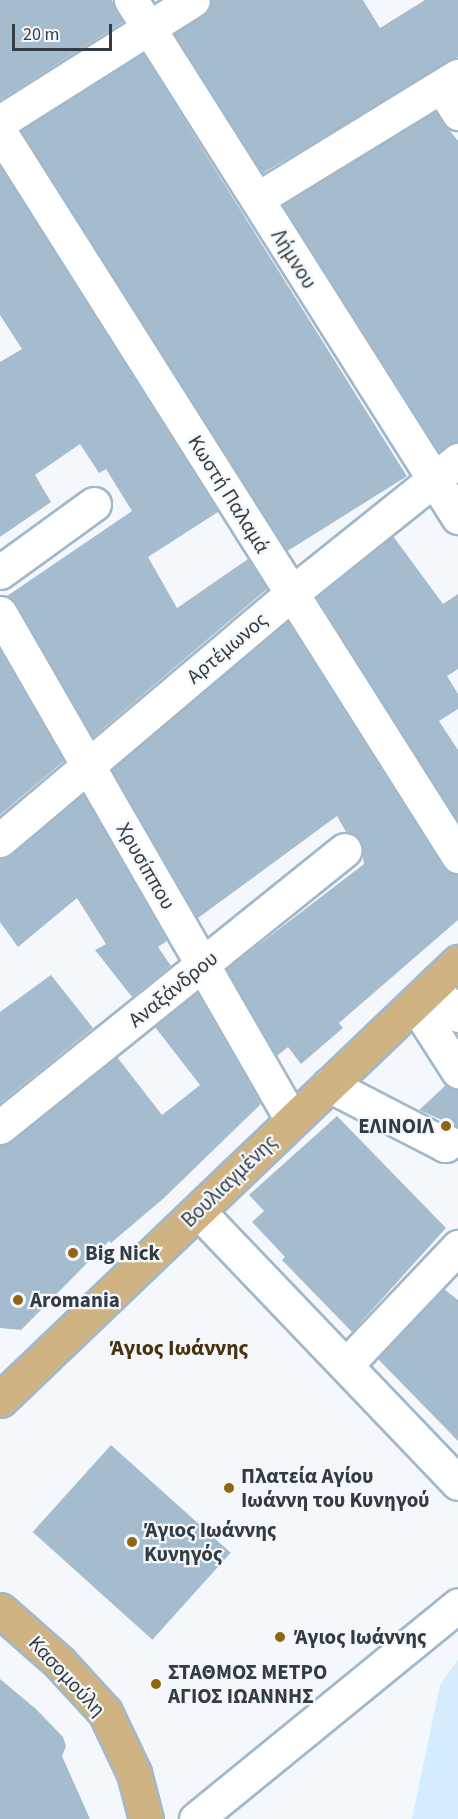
<!DOCTYPE html>
<html>
<head>
<meta charset="utf-8">
<style>
	body { margin:0 }
	#map { position:relative; width:458px; height:1819px; overflow:hidden; background:#f4f8fc; font-family:"Source Sans 3",sans-serif }
	div>[style] { position:absolute }
	[style*='--x'] { left:calc(var(--x)*1px); top:calc(var(--y)*1px); width:calc(var(--w)*1px); rotate:calc(var(--a)*1deg) }
	.green>* { inset:0; background:#d4ecfe }
	.building>* { inset:0; background:#a4bcce; transform-origin:0 0 }
	.roads { filter:drop-shadow(2px 0 #a1b8cb) drop-shadow(-2px 0 #a1b8cb) drop-shadow(0 2px #a1b8cb) drop-shadow(0 -2px #a1b8cb) }
	.minor>* { height:33px; margin:-16.5px; padding:0 16.5px; transform-origin:16.5px; border-radius:16.5px; background:#fff }
	.major>* { height:33px; margin:-16.5px; padding:0 16.5px; transform-origin:16.5px; border-radius:16.5px; background:#d0b383 }
	.dots>* { width:16px; height:16px; translate:-50% -50%; box-sizing:border-box; border:3px solid #f4f8fc; border-radius:50% }
	span { translate:-50% -50%; white-space:nowrap; text-align:center; line-height:1.15; -webkit-text-stroke:4.5px #f4f8fc; paint-order:stroke }
	.street-label { font-size:21px; color:#323c43 }
	.poi-label { font-size:21px; color:#323c43; font-weight:700 }
	.right { translate:-100% -50%; text-align:right }
	.left { translate:0 -50%; text-align:left }
	.neighbourhood-label { font-size:22px; color:#49330e; font-weight:700 }
	.scale { position:absolute; left:12px; top:24px; width:100px; height:27px; box-sizing:border-box; border:3px solid #323c43; border-top:0; padding-left:8px; font-size:18px; line-height:21px; white-space:nowrap; color:#323c43; -webkit-text-stroke:4px #f4f8fc; paint-order:stroke }
</style>
</head>
<body>
<div id="map">
	<div class="green">
		<i style="clip-path:polygon(458px 1660px,458px 1819px,412px 1819px,440px 1685px)"></i>
	</div>
	<div class="building">
		<i style="clip-path:polygon(0 0,112px 0,123px 22px,0 100px)"></i>
		<i style="clip-path:polygon(212px 0,363px 0,380px 28px,425px 0,458px 0,458px 57px,263px 173px,175px 34px,203px 15px)"></i>
		<i style="left:143px;top:54px;width:498px;height:144px;rotate:58deg"></i>
		<i style="clip-path:polygon(435px 112px,458px 141px,458px 442px,439px 451px,283px 205px)"></i>
		<i style="clip-path:polygon(0 167px,218px 512px,148px 557px,177px 608px,248px 559px,267px 589px,93px 737px,16px 604px,7px 596px,132px 511px,106px 469px,99px 473px,80px 444px,35px 475px,51px 502px,0 537px,0 362px,22px 349px,0 315px)"></i>
		<i style="clip-path:polygon(393px 536px,443px 604px,458px 594px,458px 669px,447px 676px,458px 694px,458px 709px,439px 721px,458px 750px,458px 821px,317px 597px)"></i>
		<i style="clip-path:polygon(287px 621px,442px 866px,458px 875px,458px 920px,339px 1023px,343px 1028px,301px 1064px,288px 1047px,277px 1056px,227px 969px,364px 864px,360px 839px,346px 832px,337px 816px,198px 918px,112px 770px)"></i>
		<i style="clip-path:polygon(0 651px,64px 761px,0 815px)"></i>
		<i style="clip-path:polygon(83px 794px,167px 941px,158px 947px,171px 966px,132px 997px,95px 950px,106px 944px,77px 898px,18px 947px,0 922px,0 858px,12px 854px)"></i>
		<i style="clip-path:polygon(51px 975px,93px 1028px,0 1103px,0 1012px)"></i>
		<i style="clip-path:polygon(197px 993px,261px 1104px,164px 1198px,111px 1243px,109px 1241px,21px 1330px,0 1328px,0 1145px,12px 1142px,117px 1057px,162px 1115px,200px 1085px,155px 1027px)"></i>
		<i style="clip-path:polygon(446px 1085px,458px 1090px,458px 1127px,419px 1110px)"></i>
		<i style="clip-path:polygon(337px 1116px,446px 1228px,352px 1332px,282px 1260px,285px 1257px,252px 1222px,264px 1211px,249px 1195px)"></i>
		<i style="clip-path:polygon(444px 1289px,458px 1300px,458px 1441px,378px 1359px)"></i>
		<i style="left:111px;top:1445px;width:161px;height:117px;rotate:42deg"></i>
		<i style="clip-path:polygon(0 1679px,36px 1709px,63px 1737px,66px 1746px,62px 1756px,90px 1819px,0 1819px)"></i>
	</div>
	<div class="roads">
		<div class="minor">
			<i style="--x:131;--y:0;--w:612;--a:57.69"></i>
			<i style="--x:442;--y:87;--w:31;--a:58"></i>
			<i style="--x:0;--y:122;--w:228;--a:-32.3"></i>
			<i style="--x:0;--y:132;--w:857;--a:57.68"></i>
			<i style="--x:257;--y:199;--w:236;--a:-31.5"></i>
			<i style="--x:0;--y:572;--w:116;--a:-35.9"></i>
			<i style="--x:0;--y:613;--w:585;--a:60.06"></i>
			<i style="--x:0;--y:840;--w:382;--a:-40.2"></i>
			<i style="--x:292;--y:593;--w:213;--a:-38.7"></i>
			<i style="--x:433;--y:988;--w:37;--a:47"></i>
			<i style="--x:415;--y:1004;--w:80;--a:57.3"></i>
			<i style="--x:329;--y:1085;--w:131;--a:27.3"></i>
			<i style="--x:445;--y:1145;--w:4;--a:-45"></i>
			<i style="--x:0;--y:1127;--w:442;--a:-38.8"></i>
			<i style="--x:198;--y:1211;--w:376;--a:46.3"></i>
			<i style="--x:346;--y:1365;--w:163;--a:-46.5"></i>
			<i style="--x:196;--y:1819;--w:338;--a:-39.2"></i>
		</div>
		<div class="major">
			<i style="--x:0;--y:1400;--w:634;--a:-43.72"></i>
			<i style="--x:0;--y:1610;--w:79;--a:41.4"></i>
			<i style="--x:59;--y:1662;--w:68;--a:47.4"></i>
			<i style="--x:105;--y:1712;--w:68;--a:64.6"></i>
			<i style="--x:134;--y:1773;--w:48;--a:75.4"></i>
		</div>
	</div>
	<div class="dots">
		<i style="left:446px;top:1126px;background:#926510"></i>
		<i style="left:73px;top:1253px;background:#926510"></i>
		<i style="left:18px;top:1300px;background:#926510"></i>
		<i style="left:229px;top:1488px;background:#926510"></i>
		<i style="left:132px;top:1542px;background:#926510"></i>
		<i style="left:280px;top:1637px;background:#926510"></i>
		<i style="left:156px;top:1684px;background:#926510"></i>
	</div>
	<div class="street-label">
		<span style="left:294px;top:259px;rotate:58deg">Λήμνου</span>
		<span style="left:229px;top:494px;rotate:58deg">Κωστή Παλαμά</span>
		<span style="left:227px;top:648px;rotate:-40deg">Αρτέμωνος</span>
		<span style="left:146px;top:866px;rotate:60deg">Χρυσίππου</span>
		<span style="left:173px;top:989px;rotate:-39deg">Αναξάνδρου</span>
		<span style="left:229px;top:1181px;rotate:-44deg">Βουλιαγμένης</span>
		<span style="left:67px;top:1676px;rotate:47deg">Κασομούλη</span>
	</div>
	<div class="poi-label">
		<span class="right" style="left:434px;top:1126px">ΕΛΙΝΟΙΛ</span>
		<span class="left" style="left:85px;top:1253px">Big Nick</span>
		<span class="left" style="left:30px;top:1300px">Aromania</span>
		<span class="left" style="left:241px;top:1488px">Πλατεία Αγίου<br>Ιωάννη του Κυνηγού</span>
		<span class="left" style="left:144px;top:1542px">Άγιος Ιωάννης<br>Κυνηγός</span>
		<span class="left" style="left:294px;top:1637px">Άγιος Ιωάννης</span>
		<span class="left" style="left:168px;top:1684px">ΣΤΑΘΜΟΣ ΜΕΤΡΟ<br>ΑΓΙΟΣ ΙΩΑΝΝΗΣ</span>
	</div>
	<div class="neighbourhood-label">
		<span style="left:179px;top:1349px">Άγιος Ιωάννης</span>
	</div>
	<div class="scale">20 m</div>
</div>
</body>
</html>
